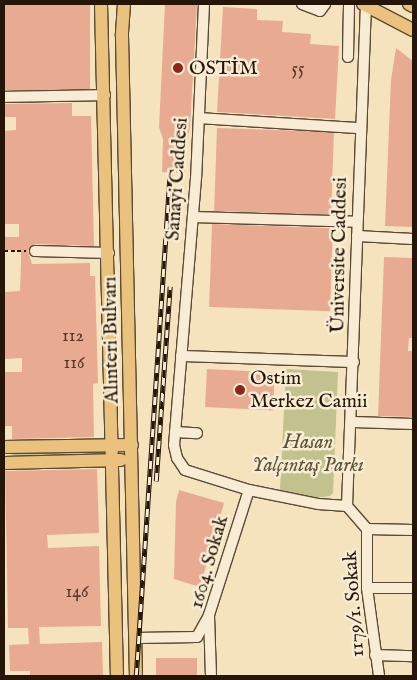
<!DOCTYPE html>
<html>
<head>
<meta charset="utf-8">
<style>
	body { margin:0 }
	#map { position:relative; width:417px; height:680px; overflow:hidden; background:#f5e3bd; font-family:"IM FELL English",serif }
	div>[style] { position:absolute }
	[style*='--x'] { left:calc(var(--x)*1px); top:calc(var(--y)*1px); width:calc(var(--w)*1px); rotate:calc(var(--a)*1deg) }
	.green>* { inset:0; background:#c1c28d }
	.building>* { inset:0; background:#e8ab91; transform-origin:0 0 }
	.path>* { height:2px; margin-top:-1px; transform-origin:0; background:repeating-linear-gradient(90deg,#261609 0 4px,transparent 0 6.5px) }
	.roads { filter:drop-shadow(1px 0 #5a4936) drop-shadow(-1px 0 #5a4936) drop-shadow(0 1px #5a4936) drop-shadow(0 -1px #5a4936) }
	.minor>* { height:10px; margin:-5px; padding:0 5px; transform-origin:5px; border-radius:5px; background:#f8edd4 }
	.major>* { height:12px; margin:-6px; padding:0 6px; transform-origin:6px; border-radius:6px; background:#eac27e }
	.rail>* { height:4.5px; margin-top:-2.25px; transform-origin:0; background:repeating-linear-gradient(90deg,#f8edd4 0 8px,#261609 0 16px); box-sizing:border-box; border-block:1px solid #261609 }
	.dots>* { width:14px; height:14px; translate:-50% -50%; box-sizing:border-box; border:2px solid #f8edd4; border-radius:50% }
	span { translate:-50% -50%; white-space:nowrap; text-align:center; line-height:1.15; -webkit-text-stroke:5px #f8edd4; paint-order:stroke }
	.number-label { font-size:18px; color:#563b2b }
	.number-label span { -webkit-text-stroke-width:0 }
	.poi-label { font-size:20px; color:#261609 }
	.left { translate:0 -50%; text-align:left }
	.street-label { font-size:20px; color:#261609 }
	.park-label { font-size:20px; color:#5c5237; font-style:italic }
	.frame { position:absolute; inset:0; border:5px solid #261609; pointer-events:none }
</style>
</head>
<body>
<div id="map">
	<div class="green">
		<i style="clip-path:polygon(286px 369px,338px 372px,333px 493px,330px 496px,317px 498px,280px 490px)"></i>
		<i style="clip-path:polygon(90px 450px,90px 455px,12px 455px,11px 451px)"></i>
	</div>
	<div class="building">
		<i style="left:4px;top:4px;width:86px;height:86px"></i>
		<i style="clip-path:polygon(165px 4px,197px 4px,190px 128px,187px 141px,184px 140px,185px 173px,162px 172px,163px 139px,159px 127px)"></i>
		<i style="clip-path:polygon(223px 7px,257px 9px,257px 20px,283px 21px,282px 32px,311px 34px,310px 44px,339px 46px,335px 119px,217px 112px)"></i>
		<i style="clip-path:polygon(396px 48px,413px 61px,413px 227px,385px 226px,391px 80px)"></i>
		<i style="clip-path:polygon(72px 103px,72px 116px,91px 116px,94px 246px,35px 244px,28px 251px,32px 264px,90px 263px,90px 276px,95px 276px,98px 383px,93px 384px,94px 437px,12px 439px,12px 426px,5px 426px,4px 372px,22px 372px,22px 358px,4px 359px,4px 292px,20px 291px,21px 264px,21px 250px,4px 250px,4px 237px,19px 237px,19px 224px,4px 224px,4px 131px,16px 130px,16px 117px,4px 117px,4px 104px)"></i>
		<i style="left:217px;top:128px;width:117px;height:83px;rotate:2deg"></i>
		<i style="left:212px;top:224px;width:121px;height:83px;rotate:2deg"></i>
		<i style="clip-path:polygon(384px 257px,413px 258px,413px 338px,409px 338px,408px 351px,413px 351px,413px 417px,378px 416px)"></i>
		<i style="left:207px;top:369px;width:68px;height:38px;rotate:3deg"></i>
		<i style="clip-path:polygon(97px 469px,99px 533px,47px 535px,48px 548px,99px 546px,101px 626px,39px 627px,40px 644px,102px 642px,103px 676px,30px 676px,30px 671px,10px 671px,9px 645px,29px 644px,28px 628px,8px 628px,5px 471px)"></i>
		<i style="clip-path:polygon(179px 490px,224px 503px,200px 587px,174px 579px,176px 502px)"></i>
		<i style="left:156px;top:658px;width:41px;height:18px"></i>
	</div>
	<div class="path">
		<i style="--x:4;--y:251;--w:22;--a:0"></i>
	</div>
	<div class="roads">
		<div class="minor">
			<i style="--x:204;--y:4;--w:174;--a:92.6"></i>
			<i style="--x:196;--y:178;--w:268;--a:94.7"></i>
			<i style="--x:174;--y:445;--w:13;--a:77"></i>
			<i style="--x:177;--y:458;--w:14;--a:56"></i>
			<i style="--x:185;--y:470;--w:67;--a:17.4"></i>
			<i style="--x:249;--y:490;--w:70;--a:11.5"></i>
			<i style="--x:318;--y:504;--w:29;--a:4"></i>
			<i style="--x:302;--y:4;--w:19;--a:21"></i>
			<i style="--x:320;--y:11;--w:9;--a:-54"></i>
			<i style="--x:348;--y:57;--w:53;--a:-88.9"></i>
			<i style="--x:4;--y:97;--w:101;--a:-1.1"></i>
			<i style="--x:199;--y:118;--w:161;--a:3.6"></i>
			<i style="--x:193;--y:217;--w:164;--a:1.7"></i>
			<i style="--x:357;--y:236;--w:56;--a:3.1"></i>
			<i style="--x:35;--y:251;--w:74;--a:1.5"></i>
			<i style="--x:181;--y:356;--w:173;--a:2"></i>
			<i style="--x:353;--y:422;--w:60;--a:1.9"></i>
			<i style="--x:175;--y:432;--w:22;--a:3"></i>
			<i style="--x:347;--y:506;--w:501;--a:-87.83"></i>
			<i style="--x:347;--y:506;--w:30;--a:49"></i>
			<i style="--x:367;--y:529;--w:46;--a:1.2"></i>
			<i style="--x:367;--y:529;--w:59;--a:90"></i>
			<i style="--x:367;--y:588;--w:89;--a:82.2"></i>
			<i style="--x:367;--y:588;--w:46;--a:0"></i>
			<i style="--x:136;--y:638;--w:61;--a:-0.9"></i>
			<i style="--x:197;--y:637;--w:25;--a:-61"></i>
			<i style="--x:375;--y:655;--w:38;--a:2"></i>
			<i style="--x:211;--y:676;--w:61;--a:-91.9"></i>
			<i style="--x:209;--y:615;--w:131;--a:-72.3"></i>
		</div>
		<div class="major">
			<i style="--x:101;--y:4;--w:672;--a:88.64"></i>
			<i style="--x:124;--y:4;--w:32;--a:94"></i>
			<i style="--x:122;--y:36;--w:640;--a:88.75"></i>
			<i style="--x:363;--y:4;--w:56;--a:27.5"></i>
			<i style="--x:409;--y:4;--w:4;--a:27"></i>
			<i style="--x:4;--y:447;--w:128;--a:-0.9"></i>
			<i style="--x:4;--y:463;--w:117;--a:-1.5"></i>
		</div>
	</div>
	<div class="rail">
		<i style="--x:156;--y:481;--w:195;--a:-85.9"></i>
		<i style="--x:136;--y:676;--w:505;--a:-86.14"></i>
	</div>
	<div class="dots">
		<i style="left:178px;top:68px;background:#8f2418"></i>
		<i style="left:240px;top:390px;background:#8f2418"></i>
	</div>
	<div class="number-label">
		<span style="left:298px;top:70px">55</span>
		<span style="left:73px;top:337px">112</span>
		<span style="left:74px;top:364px">116</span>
		<span style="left:77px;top:593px">146</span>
	</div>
	<div class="poi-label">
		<span class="left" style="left:189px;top:68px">OSTİM</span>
		<span class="left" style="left:250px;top:390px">Ostim<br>Merkez Camii</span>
	</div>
	<div class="street-label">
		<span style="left:177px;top:179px;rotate:-86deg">Sanayi Caddesi</span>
		<span style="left:339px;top:255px;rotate:-89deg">Üniversite Caddesi</span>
		<span style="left:111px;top:340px;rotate:-91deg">Alınteri Bulvarı</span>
		<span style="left:209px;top:562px;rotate:-74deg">1604. Sokak</span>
		<span style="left:354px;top:604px;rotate:-94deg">1179/1. Sokak</span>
	</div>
	<div class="park-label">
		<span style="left:308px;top:454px">Hasan<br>Yalçıntaş Parkı</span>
	</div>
	<div class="frame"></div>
</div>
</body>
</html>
